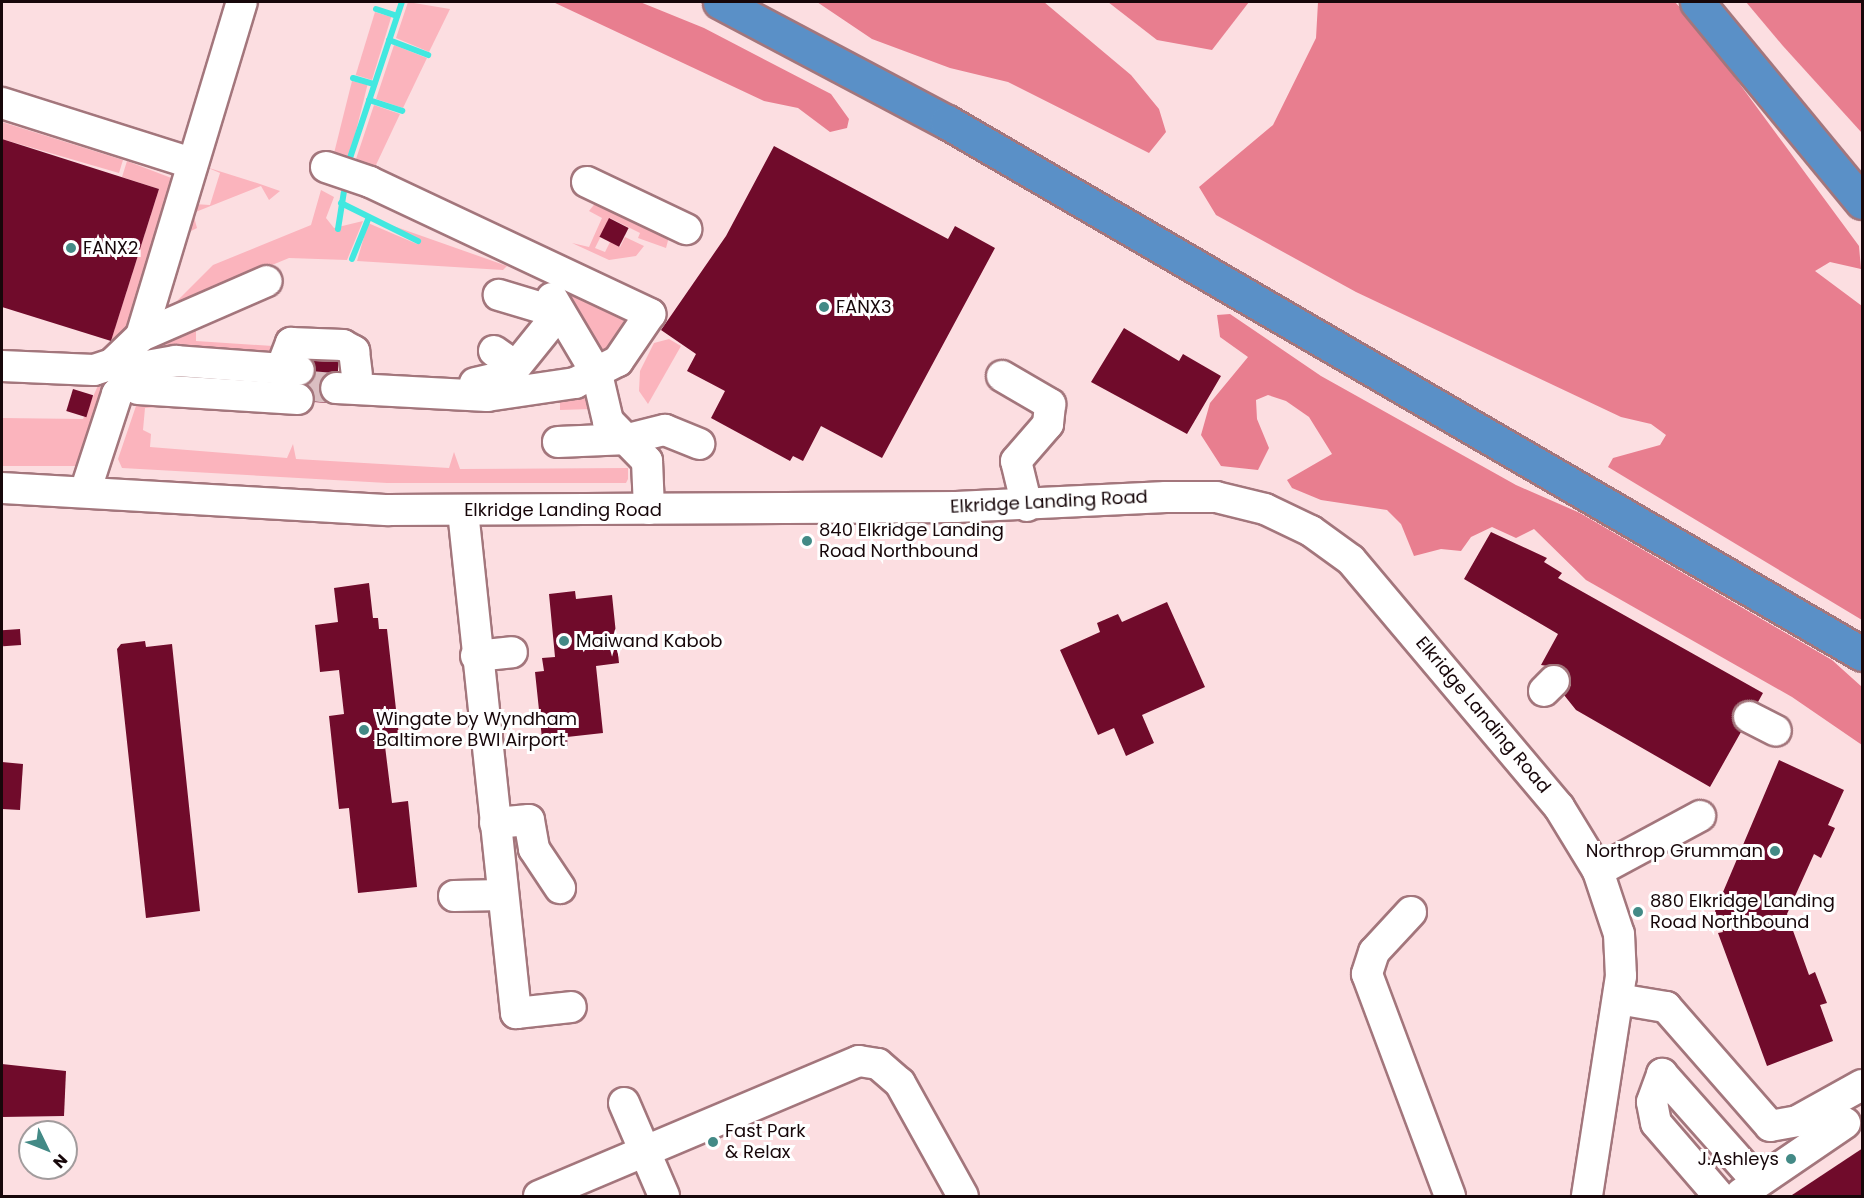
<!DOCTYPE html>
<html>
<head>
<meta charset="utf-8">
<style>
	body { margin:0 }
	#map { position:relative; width:1864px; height:1198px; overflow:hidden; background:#fcdee1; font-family:Poppins,sans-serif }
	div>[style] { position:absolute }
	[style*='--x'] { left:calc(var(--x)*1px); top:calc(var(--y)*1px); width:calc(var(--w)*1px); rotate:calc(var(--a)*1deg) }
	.green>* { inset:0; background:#fbb4bd; transform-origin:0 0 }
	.forest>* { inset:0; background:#e87e8f }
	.stream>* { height:6px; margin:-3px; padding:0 3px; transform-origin:3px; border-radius:3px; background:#42e8e0 }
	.building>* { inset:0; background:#700b2b; transform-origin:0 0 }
	.minor-tunnel>* { height:30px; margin-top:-15px; transform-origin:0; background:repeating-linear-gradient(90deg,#dabec1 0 30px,transparent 0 45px) }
	.roads { filter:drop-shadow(2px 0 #a3767c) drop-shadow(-2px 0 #a3767c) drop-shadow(0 2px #a3767c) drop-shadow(0 -2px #a3767c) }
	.minor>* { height:30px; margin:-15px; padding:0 15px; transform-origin:15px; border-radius:15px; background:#fff }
	.highway>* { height:33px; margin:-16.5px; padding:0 16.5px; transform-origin:16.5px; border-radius:16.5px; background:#5a90c7 }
	.dots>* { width:16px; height:16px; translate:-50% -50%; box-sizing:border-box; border:3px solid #fff; border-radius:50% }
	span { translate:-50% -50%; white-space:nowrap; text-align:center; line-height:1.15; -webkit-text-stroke:6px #fff; paint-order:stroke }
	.poi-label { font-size:18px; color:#17070a }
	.left { translate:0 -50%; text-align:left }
	.right { translate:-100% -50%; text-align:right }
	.street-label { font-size:18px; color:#17070a }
	.frame { position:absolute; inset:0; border:3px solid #17070a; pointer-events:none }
	.north { position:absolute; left:18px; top:1120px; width:60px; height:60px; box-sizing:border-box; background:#fff; border:2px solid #a29c9d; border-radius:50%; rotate:133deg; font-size:16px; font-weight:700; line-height:24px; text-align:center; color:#17070a }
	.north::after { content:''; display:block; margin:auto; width:21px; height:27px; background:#438a86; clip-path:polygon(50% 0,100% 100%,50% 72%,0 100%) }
</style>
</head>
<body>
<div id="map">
	<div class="green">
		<i style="clip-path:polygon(408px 2px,450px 9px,429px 52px,396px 38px)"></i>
		<i style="left:375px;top:12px;width:17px;height:66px;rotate:17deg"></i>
		<i style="clip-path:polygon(394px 45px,427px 58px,403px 108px,376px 99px)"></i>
		<i style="left:352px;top:81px;width:16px;height:76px;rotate:14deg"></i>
		<i style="clip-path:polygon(374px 105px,400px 114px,375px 167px,369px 168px,356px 159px)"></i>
		<i style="clip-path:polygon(2px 122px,123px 160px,119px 173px,2px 139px)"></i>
		<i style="clip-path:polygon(127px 161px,174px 179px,127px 340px,108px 350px,159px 189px,122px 177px)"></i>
		<i style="clip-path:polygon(206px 167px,260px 184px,280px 191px,269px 200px,261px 186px,193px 213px,197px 228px,185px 234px,194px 204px,210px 205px,220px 173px)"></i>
		<i style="clip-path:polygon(321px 190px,334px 197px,326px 218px,334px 228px,363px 221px,347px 260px,289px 258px,171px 307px,213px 265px,311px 225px)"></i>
		<i style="clip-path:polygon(597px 201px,669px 237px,666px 248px,638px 238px,640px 233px,610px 218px,595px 248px,605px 252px,610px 242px,620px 247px,625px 237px,644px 246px,636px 256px,609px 260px,572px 243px,589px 247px,602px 218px,589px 211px)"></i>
		<i style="clip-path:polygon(368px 223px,417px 244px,419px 239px,385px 223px,507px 266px,503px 270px,357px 261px)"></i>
		<i style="clip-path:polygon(571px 291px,624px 318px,619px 343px,603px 353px,566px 293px)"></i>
		<i style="clip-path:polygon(196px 328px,196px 341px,273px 346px,277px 330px,299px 331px,276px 353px,155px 350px)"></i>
		<i style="clip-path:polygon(669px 339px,681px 346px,648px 404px,639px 391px,640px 371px,654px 343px)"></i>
		<i style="clip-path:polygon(109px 379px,82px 466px,2px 466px,2px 418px,83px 419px,100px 381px)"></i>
		<i style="clip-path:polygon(588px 390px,592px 409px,560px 410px,560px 394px)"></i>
		<i style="clip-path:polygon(160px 392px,159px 407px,145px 408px,143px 430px,151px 434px,150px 447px,287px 458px,293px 444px,296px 459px,449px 468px,454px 452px,460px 469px,628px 468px,628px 479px,626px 483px,387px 483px,122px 468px,118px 459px,137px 403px)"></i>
	</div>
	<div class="forest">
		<i style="clip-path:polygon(553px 2px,640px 2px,704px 28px,831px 94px,849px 119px,847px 128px,830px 132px,798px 108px,764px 101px)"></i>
		<i style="clip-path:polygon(817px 2px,1044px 2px,1131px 75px,1159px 109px,1166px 132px,1149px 153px,1008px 82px,950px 68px,872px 39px)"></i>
		<i style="clip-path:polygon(1108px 2px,1249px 2px,1212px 50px,1157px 40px)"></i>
		<i style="clip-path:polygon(1318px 2px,1675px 2px,1697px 26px,1859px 246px,1861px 269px,1830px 262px,1815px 271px,1862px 306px,1862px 620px,1608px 467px,1613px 458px,1660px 445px,1666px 435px,1651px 424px,1621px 417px,1356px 292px,1216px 215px,1199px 187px,1273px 125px,1316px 38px)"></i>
		<i style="clip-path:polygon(1746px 2px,1862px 2px,1862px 133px,1783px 46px)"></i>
		<i style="clip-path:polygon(1230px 314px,1321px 376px,1516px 485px,1580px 513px,1832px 660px,1862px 687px,1862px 745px,1792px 697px,1586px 580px,1534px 529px,1516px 538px,1492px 527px,1471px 537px,1461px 551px,1441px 549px,1414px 556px,1401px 524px,1387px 510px,1321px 500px,1292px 488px,1287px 480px,1332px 454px,1309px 417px,1286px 401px,1268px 395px,1256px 400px,1257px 419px,1269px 448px,1258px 470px,1221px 466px,1201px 435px,1210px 403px,1248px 357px,1220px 337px,1217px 315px)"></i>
	</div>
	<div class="stream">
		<i style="--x:376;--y:9;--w:22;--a:18"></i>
		<i style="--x:389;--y:40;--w:42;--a:21"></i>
		<i style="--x:353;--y:78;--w:22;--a:16"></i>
		<i style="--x:369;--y:100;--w:35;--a:18"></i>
		<i style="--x:349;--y:161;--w:168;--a:-71.6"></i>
		<i style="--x:341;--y:203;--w:86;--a:26.3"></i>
		<i style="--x:338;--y:229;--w:37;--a:-81"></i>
		<i style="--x:352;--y:259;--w:45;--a:-68"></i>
	</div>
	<div class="building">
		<i style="clip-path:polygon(2px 139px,159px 189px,111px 341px,2px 307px)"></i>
		<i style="clip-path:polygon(774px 146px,948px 239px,955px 226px,995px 248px,882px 458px,821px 426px,803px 461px,793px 456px,790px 461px,711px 418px,725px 391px,687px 371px,696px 354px,661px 330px,726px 236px)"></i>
		<i style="left:609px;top:218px;width:22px;height:21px;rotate:27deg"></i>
		<i style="clip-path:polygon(1124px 328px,1179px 361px,1183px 354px,1221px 376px,1187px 434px,1091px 382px)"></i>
		<i style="clip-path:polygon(313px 361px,338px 362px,338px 371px,328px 373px,319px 387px,329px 403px,314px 402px,308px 385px,316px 372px)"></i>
		<i style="left:73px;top:389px;width:21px;height:23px;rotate:17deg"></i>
		<i style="clip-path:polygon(1491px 532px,1547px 558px,1544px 562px,1562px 573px,1558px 578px,1763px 693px,1758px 702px,1748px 700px,1734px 709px,1732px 718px,1741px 732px,1710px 787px,1576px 710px,1564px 695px,1571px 685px,1567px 669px,1541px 665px,1558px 634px,1464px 579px)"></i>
		<i style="clip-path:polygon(369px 583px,373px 618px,378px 618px,379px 629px,387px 629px,400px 745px,385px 746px,392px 803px,408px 801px,417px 887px,358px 893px,349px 808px,339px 809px,329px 716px,344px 714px,339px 670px,320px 672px,315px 625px,338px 622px,334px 588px)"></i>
		<i style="clip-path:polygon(575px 591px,576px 599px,612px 595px,619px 663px,596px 666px,603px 733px,567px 737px,568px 746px,543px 748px,535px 672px,544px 671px,542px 658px,555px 657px,549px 594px)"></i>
		<i style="clip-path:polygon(1167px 602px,1205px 687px,1142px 715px,1154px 743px,1126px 756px,1114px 728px,1098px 735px,1060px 650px,1100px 632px,1097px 623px,1118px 614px,1122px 622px)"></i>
		<i style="left:20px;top:629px;width:16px;height:18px;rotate:86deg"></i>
		<i style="clip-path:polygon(145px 641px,146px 647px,172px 644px,200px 911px,146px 918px,117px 649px,121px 644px)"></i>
		<i style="clip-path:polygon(1779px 760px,1844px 790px,1828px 825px,1835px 828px,1821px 858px,1814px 854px,1787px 914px,1809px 975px,1815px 972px,1827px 1003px,1820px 1005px,1833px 1041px,1767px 1066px,1718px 933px,1723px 932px,1715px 911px)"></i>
		<i style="clip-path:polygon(2px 762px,23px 764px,20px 810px,2px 809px)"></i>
		<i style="clip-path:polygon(2px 1064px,66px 1071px,64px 1116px,2px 1117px)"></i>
		<i style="clip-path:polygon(1863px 1148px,1863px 1197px,1789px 1197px)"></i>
	</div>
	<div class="minor-tunnel">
		<i style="--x:298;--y:385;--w:38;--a:5"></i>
	</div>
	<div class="roads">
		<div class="minor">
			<i style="--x:2;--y:103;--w:198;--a:17.6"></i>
			<i style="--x:326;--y:167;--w:46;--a:18.8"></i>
			<i style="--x:370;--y:182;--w:310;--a:25.2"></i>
			<i style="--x:650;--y:314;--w:57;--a:124.2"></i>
			<i style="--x:618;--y:361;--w:48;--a:152.9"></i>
			<i style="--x:575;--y:383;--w:89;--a:171.6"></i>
			<i style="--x:487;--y:396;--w:151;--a:-177"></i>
			<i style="--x:587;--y:182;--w:110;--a:25.4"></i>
			<i style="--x:552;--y:298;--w:88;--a:59.4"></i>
			<i style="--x:597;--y:374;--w:48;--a:76.8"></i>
			<i style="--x:608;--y:421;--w:56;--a:45.7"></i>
			<i style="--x:647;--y:461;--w:48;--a:87.6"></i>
			<i style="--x:141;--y:336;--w:137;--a:-23.6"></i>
			<i style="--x:494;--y:351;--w:16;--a:35"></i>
			<i style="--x:507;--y:360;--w:15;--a:82"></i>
			<i style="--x:2;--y:366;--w:92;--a:2.5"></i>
			<i style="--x:94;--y:370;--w:19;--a:-18"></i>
			<i style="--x:112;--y:364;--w:40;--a:-44"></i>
			<i style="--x:141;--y:336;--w:349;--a:-73.2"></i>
			<i style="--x:281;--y:369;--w:28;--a:-69"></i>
			<i style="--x:291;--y:343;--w:52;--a:2.2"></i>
			<i style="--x:343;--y:345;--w:13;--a:29"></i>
			<i style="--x:354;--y:351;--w:23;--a:83"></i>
			<i style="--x:1002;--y:376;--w:56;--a:30.3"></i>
			<i style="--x:475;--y:383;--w:35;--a:-13"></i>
			<i style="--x:509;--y:375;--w:80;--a:-51.1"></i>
			<i style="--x:559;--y:313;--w:63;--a:-163.3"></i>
			<i style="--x:138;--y:389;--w:160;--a:3.6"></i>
			<i style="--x:558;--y:442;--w:70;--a:-2.5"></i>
			<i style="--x:628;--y:439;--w:38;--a:-14"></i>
			<i style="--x:665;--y:430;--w:37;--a:22"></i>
			<i style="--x:2;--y:488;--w:386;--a:3.3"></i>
			<i style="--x:387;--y:510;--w:569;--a:-0.3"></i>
			<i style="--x:956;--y:507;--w:210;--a:-2.7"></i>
			<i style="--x:1166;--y:497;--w:50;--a:0"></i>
			<i style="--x:1216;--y:497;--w:50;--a:13.8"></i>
			<i style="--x:1265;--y:509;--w:51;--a:25.6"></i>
			<i style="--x:1311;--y:531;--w:49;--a:35.9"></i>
			<i style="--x:1351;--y:560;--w:323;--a:49.9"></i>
			<i style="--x:1559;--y:807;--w:75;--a:58.6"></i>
			<i style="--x:1598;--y:871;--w:66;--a:71.6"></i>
			<i style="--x:1619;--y:934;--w:42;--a:87.3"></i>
			<i style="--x:1621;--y:976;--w:223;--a:98.8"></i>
			<i style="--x:86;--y:489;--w:100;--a:-71.9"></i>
			<i style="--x:117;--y:394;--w:36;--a:-48"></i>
			<i style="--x:141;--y:367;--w:36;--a:-10"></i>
			<i style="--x:176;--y:361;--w:123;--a:4.2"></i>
			<i style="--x:1027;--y:506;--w:46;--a:-103.7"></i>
			<i style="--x:1016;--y:461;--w:49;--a:-49.1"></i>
			<i style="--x:1048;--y:424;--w:20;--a:-84"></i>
			<i style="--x:463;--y:511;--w:505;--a:83.97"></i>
			<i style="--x:516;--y:1013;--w:55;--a:-6.2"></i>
			<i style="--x:476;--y:656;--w:36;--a:-6"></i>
			<i style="--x:1544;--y:691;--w:14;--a:-45"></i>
			<i style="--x:1749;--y:717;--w:30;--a:27"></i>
			<i style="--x:495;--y:823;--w:34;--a:-5"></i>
			<i style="--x:529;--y:820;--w:29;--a:80"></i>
			<i style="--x:534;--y:849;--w:47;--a:56.3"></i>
			<i style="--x:1598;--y:871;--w:116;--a:-28.3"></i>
			<i style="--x:454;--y:896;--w:49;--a:-1.2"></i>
			<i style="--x:1411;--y:912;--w:54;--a:132.8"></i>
			<i style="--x:1374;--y:952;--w:23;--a:108"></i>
			<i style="--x:1367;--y:974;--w:237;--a:69.5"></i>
			<i style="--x:1618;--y:999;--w:49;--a:9.5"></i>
			<i style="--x:1666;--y:1007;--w:158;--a:48.8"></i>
			<i style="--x:1770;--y:1126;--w:27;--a:-10"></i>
			<i style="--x:1797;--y:1121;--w:74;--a:-29"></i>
			<i style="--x:624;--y:1103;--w:101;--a:66.7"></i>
			<i style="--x:1741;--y:1194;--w:126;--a:-34.3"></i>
			<i style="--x:539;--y:1196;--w:347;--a:-22.9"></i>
			<i style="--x:859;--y:1061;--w:19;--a:9"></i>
			<i style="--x:878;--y:1064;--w:29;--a:41"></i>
			<i style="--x:900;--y:1083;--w:129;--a:60.9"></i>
			<i style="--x:1719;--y:1196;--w:96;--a:-130.8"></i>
			<i style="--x:1656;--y:1123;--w:21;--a:-101"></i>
			<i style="--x:1652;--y:1102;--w:30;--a:-70"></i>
			<i style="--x:1662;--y:1074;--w:144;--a:48.4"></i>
		</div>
		<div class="highway">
			<i style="--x:720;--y:2;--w:257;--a:27.9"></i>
			<i style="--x:947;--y:122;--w:1058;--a:30.17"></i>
			<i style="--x:1697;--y:2;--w:259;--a:50.5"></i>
		</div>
	</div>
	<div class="dots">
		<i style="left:71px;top:248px;background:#438a86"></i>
		<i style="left:824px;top:307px;background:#438a86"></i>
		<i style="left:807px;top:541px;background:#438a86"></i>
		<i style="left:564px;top:641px;background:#438a86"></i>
		<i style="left:364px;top:730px;background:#438a86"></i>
		<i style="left:1775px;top:851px;background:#438a86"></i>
		<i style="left:1638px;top:912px;background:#438a86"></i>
		<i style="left:713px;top:1142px;background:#438a86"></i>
		<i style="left:1791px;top:1159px;background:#438a86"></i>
	</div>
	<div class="poi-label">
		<span class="left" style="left:83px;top:248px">FANX2</span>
		<span class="left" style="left:836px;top:307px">FANX3</span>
		<span class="left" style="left:819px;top:541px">840 Elkridge Landing<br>Road Northbound</span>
		<span class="left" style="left:576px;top:641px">Maiwand Kabob</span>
		<span class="left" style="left:376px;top:730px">Wingate by Wyndham<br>Baltimore BWI Airport</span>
		<span class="right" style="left:1763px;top:851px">Northrop Grumman</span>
		<span class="left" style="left:1650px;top:912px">880 Elkridge Landing<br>Road Northbound</span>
		<span class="left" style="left:725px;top:1142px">Fast Park<br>&amp; Relax</span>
		<span class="right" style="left:1779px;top:1159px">J.Ashleys</span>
	</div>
	<div class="street-label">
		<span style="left:1049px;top:502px;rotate:-3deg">Elkridge Landing Road</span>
		<span style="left:563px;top:510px">Elkridge Landing Road</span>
		<span style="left:1483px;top:715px;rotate:50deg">Elkridge Landing Road</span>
	</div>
	<div class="frame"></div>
	<div class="north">N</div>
</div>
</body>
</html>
